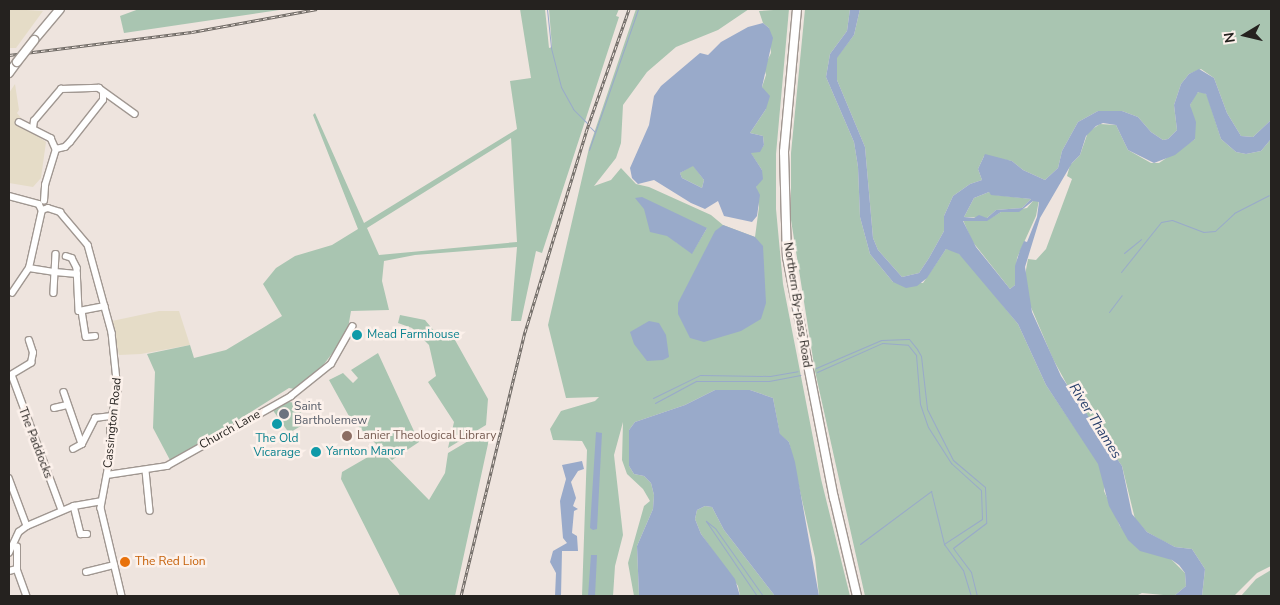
<!DOCTYPE html>
<html>
<head>
<meta charset="utf-8">
<style>
	body { margin:0 }
	#map { position:relative; width:1280px; height:605px; overflow:hidden; background:#eee4de; font-family:"Nunito Sans",sans-serif }
	div>[style] { position:absolute }
	[style*='--x'] { left:calc(var(--x)*1px); top:calc(var(--y)*1px); width:calc(var(--w)*1px); rotate:calc(var(--a)*1deg) }
	.industrial>* { inset:0; background:#e5dcc7 }
	.green>* { inset:0; background:#a9c5b1 }
	.water>* { inset:0; background:#99aaca }
	.stream>* { height:1px; margin:-0.5px; padding:0 0.5px; transform-origin:0.5px; border-radius:0.5px; background:#99aaca }
	.roads { filter:drop-shadow(1px 0 #a09791) drop-shadow(-1px 0 #a09791) drop-shadow(0 1px #a09791) drop-shadow(0 -1px #a09791) }
	.minor>* { height:5.5px; margin:-2.75px; padding:0 2.75px; transform-origin:2.75px; border-radius:2.75px; background:#fff }
	.highway>* { height:8px; margin:-4px; padding:0 4px; transform-origin:4px; border-radius:4px; background:#fff }
	.rail>* { height:3px; margin-top:-1.5px; transform-origin:0; background:repeating-linear-gradient(90deg,#fcf1eb 0 4px,#6d6863 0 8px); box-sizing:border-box; border-block:1px solid #6d6863 }
	.bridges { filter:drop-shadow(1px 0 #a09791) drop-shadow(-1px 0 #a09791) drop-shadow(0 1px #a09791) drop-shadow(0 -1px #a09791) }
	.highway-bridge>* { height:8px; margin:-4px; padding:0 4px; transform-origin:4px; border-radius:4px; background:#fff }
	.dots>* { width:14px; height:14px; translate:-50% -50%; box-sizing:border-box; border:2px solid #fcf1eb; border-radius:50% }
	span { translate:-50% -50%; white-space:nowrap; text-align:center; line-height:1.15; -webkit-text-stroke:5px #fcf1eb; paint-order:stroke }
	.street-label { font-size:12px; color:#25221f }
	.culture-label { font-size:12px; color:#0d838f }
	.left { translate:0 -50%; text-align:left }
	.worship-label { font-size:12px; color:#5b616d }
	.education-label { font-size:12px; color:#785e54 }
	.food-label { font-size:12px; color:#c56008 }
	.water-label { font-size:14px; color:#2a416c; font-style:italic }
	.frame { position:absolute; inset:0; border:10px solid #25221f; pointer-events:none }
	.north { position:absolute; left:1220px; top:10px; width:50px; height:50px; -webkit-text-stroke:4px #fcf1eb; paint-order:stroke; rotate:261deg; font-size:14px; font-weight:700; line-height:20px; text-align:center; color:#25221f }
	.north::after { content:''; display:block; margin:auto; width:18px; height:22px; background:#25221f; clip-path:polygon(50% 0,100% 100%,50% 72%,0 100%) }
</style>
</head>
<body>
<div id="map">
	<div class="industrial">
		<i style="clip-path:polygon(9px 9px,43px 11px,16px 48px,9px 48px)"></i>
		<i style="clip-path:polygon(15px 84px,19px 110px,17px 113px,21px 118px,18px 123px,46px 142px,41px 178px,33px 187px,9px 183px,9px 93px)"></i>
		<i style="clip-path:polygon(159px 311px,179px 311px,190px 345px,141px 354px,119px 355px,112px 321px)"></i>
	</div>
	<div class="green">
		<i style="clip-path:polygon(139px 9px,286px 9px,124px 33px,120px 16px)"></i>
		<i style="clip-path:polygon(evenodd,520px 9px,545px 9px,549px 48px,552px 47px,549px 9px,619px 9px,616px 16px,619px 17px,542px 253px,536px 251px,521px 321px,511px 321px,517px 247px,415px 255px,384px 261px,382px 281px,389px 310px,351px 311px,347px 334px,321px 368px,294px 389px,289px 388px,171px 462px,153px 428px,155px 372px,147px 354px,190px 345px,194px 358px,226px 350px,266px 326px,282px 316px,263px 284px,276px 268px,295px 256px,332px 245px,358px 229px,313px 115px,315px 113px,364px 223px,517px 129px,510px 81px,531px 78px,520px 9px,511px 138px,517px 242px,379px 255px,367px 228px,511px 138px)"></i>
		<i style="clip-path:polygon(evenodd,636px 9px,749px 9px,718px 30px,676px 47px,647px 72px,623px 105px,621px 143px,616px 158px,594px 186px,611px 180px,621px 168px,636px 184px,649px 187px,711px 215px,723px 225px,755px 237px,759px 207px,756px 187px,762px 170px,750px 152px,759px 152px,764px 145px,763px 136px,750px 133px,766px 109px,762px 87px,766px 75px,764px 67px,771px 53px,769px 28px,763px 23px,759px 11px,789px 9px,776px 154px,776px 209px,783px 284px,821px 479px,850px 596px,819px 596px,815px 558px,789px 442px,780px 435px,773px 398px,750px 390px,715px 390px,685px 405px,635px 422px,629px 430px,629px 466px,634px 474px,644px 476px,651px 483px,654px 495px,653px 509px,637px 546px,639px 596px,634px 596px,628px 563px,644px 506px,650px 501px,643px 489px,627px 474px,622px 460px,623px 422px,614px 455px,623px 535px,615px 566px,613px 596px,582px 596px,587px 450px,582px 441px,553px 440px,550px 429px,561px 411px,595px 401px,599px 397px,566px 398px,548px 325px,589px 148px,636px 9px,707px 228px,692px 253px,676px 242px,707px 228px,636px 9px,763px 246px,763px 279px,699px 307px,763px 246px)"></i>
		<i style="clip-path:polygon(805px 9px,850px 9px,847px 31px,830px 54px,826px 77px,854px 142px,858px 167px,860px 217px,870px 254px,893px 282px,923px 283px,946px 249px,955px 250px,966px 260px,1018px 324px,1046px 385px,1099px 464px,1105px 482px,1104px 491px,1120px 526px,1172px 560px,1185px 573px,1186px 586px,1174px 596px,1142px 593px,1136px 596px,865px 596px,815px 371px,791px 220px,791px 153px)"></i>
		<i style="clip-path:polygon(860px 9px,1271px 9px,1271px 120px,1253px 137px,1241px 136px,1227px 113px,1214px 78px,1201px 69px,1189px 74px,1181px 84px,1174px 105px,1177px 130px,1168px 139px,1163px 140px,1151px 132px,1138px 117px,1122px 111px,1098px 111px,1078px 122px,1062px 151px,1058px 168px,1045px 180px,1023px 170px,1012px 161px,984px 156px,978px 169px,982px 180px,970px 184px,953px 196px,944px 216px,944px 231px,929px 258px,919px 273px,902px 277px,878px 250px,873px 238px,865px 147px,837px 80px,837px 57px,854px 35px)"></i>
		<i style="clip-path:polygon(1202px 91px,1207px 95px,1221px 139px,1236px 152px,1246px 154px,1261px 151px,1271px 139px,1271px 566px,1257px 573px,1234px 596px,1202px 596px,1205px 569px,1192px 549px,1175px 547px,1163px 541px,1147px 532px,1135px 519px,1122px 466px,1071px 392px,1053px 359px,1030px 305px,1025px 275px,1028px 259px,1036px 260px,1046px 249px,1072px 179px,1067px 176px,1070px 165px,1080px 155px,1088px 132px,1100px 124px,1116px 125px,1128px 150px,1151px 163px,1159px 163px,1195px 139px,1190px 105px,1196px 93px)"></i>
		<i style="clip-path:polygon(693px 165px,704px 180px,702px 188px,682px 178px,680px 173px)"></i>
		<i style="clip-path:polygon(989px 192px,996px 195px,1031px 199px,1022px 208px,996px 210px,987px 218px,964px 217px,974px 198px)"></i>
		<i style="clip-path:polygon(1039px 200px,1036px 216px,1017px 258px,1015px 285px,1010px 289px,972px 241px,963px 220px,989px 219px,1001px 212px,1027px 208px,1033px 201px)"></i>
		<i style="clip-path:polygon(400px 315px,425px 320px,435px 332px,455px 340px,488px 399px,486px 425px,448px 448px,454px 422px,428px 382px,436px 376px,429px 345px,412px 328px,398px 323px)"></i>
		<i style="clip-path:polygon(378px 353px,419px 442px,392px 460px,350px 418px,329px 380px,343px 373px,353px 383px,358px 378px,351px 370px)"></i>
		<i style="clip-path:polygon(289px 402px,296px 403px,306px 423px,289px 433px,272px 409px)"></i>
		<i style="clip-path:polygon(487px 430px,491px 430px,455px 596px,400px 596px,341px 479px,342px 472px,380px 450px,429px 500px,445px 473px,448px 453px)"></i>
		<i style="clip-path:polygon(705px 506px,712px 507px,724px 530px,775px 596px,740px 596px,738px 586px,701px 534px,695px 519px,697px 510px)"></i>
		<i style="clip-path:polygon(1271px 570px,1271px 596px,1241px 596px,1256px 579px)"></i>
	</div>
	<div class="water">
		<i style="clip-path:polygon(evenodd,850px 9px,860px 9px,854px 35px,837px 58px,837px 80px,865px 147px,873px 238px,878px 250px,902px 277px,919px 273px,929px 258px,944px 231px,944px 216px,953px 196px,970px 184px,982px 180px,978px 169px,985px 154px,1012px 161px,1023px 170px,1045px 180px,1058px 168px,1062px 151px,1078px 122px,1098px 111px,1122px 111px,1138px 117px,1151px 132px,1163px 140px,1168px 139px,1177px 130px,1174px 105px,1181px 84px,1189px 74px,1199px 69px,1214px 78px,1227px 113px,1241px 136px,1253px 137px,1271px 120px,1271px 139px,1261px 151px,1246px 154px,1236px 152px,1221px 139px,1206px 94px,1198px 92px,1190px 105px,1196px 122px,1195px 139px,1175px 155px,1154px 163px,1128px 150px,1116px 125px,1103px 123px,1096px 126px,1086px 136px,1080px 155px,1072px 163px,1040px 218px,1025px 267px,1032px 312px,1061px 376px,1122px 466px,1132px 514px,1147px 532px,1175px 547px,1192px 549px,1205px 569px,1202px 596px,1174px 596px,1186px 586px,1185px 573px,1179px 565px,1172px 560px,1140px 551px,1128px 540px,1109px 506px,1098px 464px,1046px 385px,1018px 324px,959px 254px,946px 249px,927px 278px,917px 286px,906px 288px,893px 282px,870px 254px,860px 217px,858px 167px,854px 142px,826px 77px,830px 54px,847px 31px,850px 9px,989px 192px,991px 195px,1031px 199px,1022px 208px,996px 210px,987px 218px,979px 215px,974px 218px,964px 217px,974px 198px,989px 192px,850px 9px,1033px 201px,1039px 202px,1037px 217px,1027px 242px,1024px 241px,1020px 250px,1015px 266px,1015px 285px,1010px 289px,976px 247px,963px 221px,987px 221px,1001px 212px,1019px 212px,1033px 201px)"></i>
		<i style="clip-path:polygon(evenodd,763px 23px,769px 28px,773px 38px,762px 87px,770px 96px,766px 109px,750px 133px,763px 136px,764px 145px,760px 152px,751px 153px,762px 170px,763px 179px,756px 187px,760px 195px,757px 216px,752px 222px,724px 216px,718px 201px,705px 209px,691px 203px,654px 180px,638px 184px,632px 178px,630px 168px,649px 125px,654px 96px,661px 86px,700px 53px,708px 55px,721px 42px,748px 27px,763px 23px,693px 166px,704px 180px,702px 188px,682px 178px,680px 173px,693px 166px)"></i>
		<i style="clip-path:polygon(642px 197px,707px 228px,692px 254px,667px 236px,650px 232px,644px 209px,635px 198px)"></i>
		<i style="clip-path:polygon(723px 225px,755px 237px,763px 246px,766px 303px,761px 319px,741px 331px,704px 342px,690px 338px,678px 314px,678px 303px,715px 231px)"></i>
		<i style="clip-path:polygon(649px 321px,659px 323px,666px 335px,669px 357px,663px 360px,647px 361px,634px 344px,630px 332px)"></i>
		<i style="clip-path:polygon(715px 390px,750px 390px,773px 398px,780px 434px,789px 442px,795px 462px,819px 596px,775px 596px,724px 530px,712px 507px,705px 506px,697px 510px,695px 519px,701px 534px,735px 579px,740px 596px,639px 596px,637px 546px,653px 509px,654px 495px,651px 483px,644px 476px,634px 474px,629px 466px,629px 430px,635px 422px,685px 405px)"></i>
		<i style="clip-path:polygon(596px 432px,602px 433px,597px 529px,593px 530px,590px 528px)"></i>
		<i style="clip-path:polygon(582px 461px,584px 469px,578px 471px,571px 482px,576px 498px,573px 506px,578px 509px,574px 511px,572px 533px,577px 536px,578px 551px,562px 551px,561px 596px,555px 596px,556px 573px,550px 562px,553px 551px,567px 543px,563px 538px,560px 501px,566px 479px,562px 465px)"></i>
		<i style="clip-path:polygon(591px 555px,597px 555px,595px 596px,588px 596px)"></i>
	</div>
	<div class="stream">
		<i style="--x:547;--y:9;--w:39;--a:84"></i>
		<i style="--x:551;--y:48;--w:40;--a:75.6"></i>
		<i style="--x:561;--y:87;--w:25;--a:61"></i>
		<i style="--x:573;--y:109;--w:20;--a:45"></i>
		<i style="--x:590;--y:127;--w:7;--a:45"></i>
		<i style="--x:589;--y:150;--w:149;--a:-70.8"></i>
		<i style="--x:1124;--y:253;--w:22;--a:-39"></i>
		<i style="--x:1121;--y:272;--w:64;--a:-51.3"></i>
		<i style="--x:1161;--y:222;--w:11;--a:-10"></i>
		<i style="--x:1172;--y:220;--w:33;--a:21"></i>
		<i style="--x:1203;--y:232;--w:12;--a:-5"></i>
		<i style="--x:1215;--y:231;--w:26;--a:-43"></i>
		<i style="--x:1234;--y:213;--w:39;--a:-27"></i>
		<i style="--x:1109;--y:312;--w:21;--a:-53"></i>
		<i style="--x:816;--y:368;--w:71;--a:-23.3"></i>
		<i style="--x:881;--y:340;--w:28;--a:-2"></i>
		<i style="--x:909;--y:339;--w:13;--a:51"></i>
		<i style="--x:917;--y:349;--w:8;--a:60"></i>
		<i style="--x:921;--y:356;--w:53;--a:83.5"></i>
		<i style="--x:927;--y:409;--w:57;--a:63"></i>
		<i style="--x:953;--y:460;--w:42;--a:40.2"></i>
		<i style="--x:985;--y:487;--w:36;--a:88"></i>
		<i style="--x:986;--y:523;--w:41;--a:142.9"></i>
		<i style="--x:953;--y:548;--w:30;--a:53"></i>
		<i style="--x:971;--y:572;--w:25;--a:76"></i>
		<i style="--x:817;--y:372;--w:71;--a:-24"></i>
		<i style="--x:882;--y:343;--w:26;--a:4"></i>
		<i style="--x:908;--y:345;--w:13;--a:51"></i>
		<i style="--x:916;--y:355;--w:49;--a:85.3"></i>
		<i style="--x:920;--y:404;--w:24;--a:71"></i>
		<i style="--x:928;--y:427;--w:43;--a:57.4"></i>
		<i style="--x:951;--y:463;--w:40;--a:42"></i>
		<i style="--x:981;--y:490;--w:29;--a:88"></i>
		<i style="--x:982;--y:519;--w:45;--a:146.7"></i>
		<i style="--x:944;--y:544;--w:32;--a:54"></i>
		<i style="--x:963;--y:570;--w:27;--a:73"></i>
		<i style="--x:653;--y:398;--w:52;--a:-26.1"></i>
		<i style="--x:700;--y:375;--w:70;--a:0.8"></i>
		<i style="--x:770;--y:376;--w:28;--a:-10"></i>
		<i style="--x:655;--y:403;--w:47;--a:-28.2"></i>
		<i style="--x:696;--y:381;--w:73;--a:0"></i>
		<i style="--x:769;--y:381;--w:32;--a:-11"></i>
		<i style="--x:860;--y:544;--w:89;--a:-36.7"></i>
		<i style="--x:931;--y:491;--w:55;--a:76.2"></i>
		<i style="--x:757;--y:596;--w:91;--a:-124.2"></i>
		<i style="--x:706;--y:521;--w:11;--a:38"></i>
		<i style="--x:715;--y:528;--w:83;--a:54.8"></i>
	</div>
	<div class="roads">
		<div class="minor">
			<i style="--x:19;--y:122;--w:36;--a:27"></i>
			<i style="--x:51;--y:138;--w:12;--a:66"></i>
			<i style="--x:33;--y:128;--w:7;--a:-82"></i>
			<i style="--x:34;--y:121;--w:42;--a:-49.8"></i>
			<i style="--x:61;--y:89;--w:38;--a:-2"></i>
			<i style="--x:99;--y:88;--w:44;--a:35.8"></i>
			<i style="--x:56;--y:149;--w:9;--a:-13"></i>
			<i style="--x:65;--y:147;--w:7;--a:-45"></i>
			<i style="--x:70;--y:142;--w:53;--a:-51.8"></i>
			<i style="--x:103;--y:100;--w:6;--a:-90"></i>
			<i style="--x:9;--y:196;--w:31;--a:15"></i>
			<i style="--x:39;--y:204;--w:7;--a:63"></i>
			<i style="--x:44;--y:201;--w:16;--a:-86"></i>
			<i style="--x:45;--y:185;--w:38;--a:-73"></i>
			<i style="--x:42;--y:210;--w:6;--a:-18"></i>
			<i style="--x:48;--y:208;--w:13;--a:18"></i>
			<i style="--x:60;--y:212;--w:43;--a:49.7"></i>
			<i style="--x:88;--y:245;--w:91;--a:74.7"></i>
			<i style="--x:112;--y:333;--w:57;--a:84"></i>
			<i style="--x:118;--y:390;--w:34;--a:102"></i>
			<i style="--x:111;--y:423;--w:31;--a:90"></i>
			<i style="--x:111;--y:454;--w:55;--a:100.5"></i>
			<i style="--x:101;--y:508;--w:90;--a:76.6"></i>
			<i style="--x:56;--y:254;--w:18;--a:93"></i>
			<i style="--x:55;--y:272;--w:22;--a:5"></i>
			<i style="--x:66;--y:256;--w:6;--a:18"></i>
			<i style="--x:72;--y:258;--w:11;--a:63"></i>
			<i style="--x:77;--y:268;--w:43;--a:87.3"></i>
			<i style="--x:79;--y:311;--w:26;--a:-11"></i>
			<i style="--x:29;--y:268;--w:26;--a:9"></i>
			<i style="--x:55;--y:272;--w:21;--a:93"></i>
			<i style="--x:12;--y:293;--w:30;--a:-56"></i>
			<i style="--x:29;--y:268;--w:59;--a:-77.4"></i>
			<i style="--x:82;--y:311;--w:26;--a:81"></i>
			<i style="--x:86;--y:337;--w:9;--a:-6"></i>
			<i style="--x:12;--y:375;--w:144;--a:69.7"></i>
			<i style="--x:9;--y:376;--w:26;--a:-31"></i>
			<i style="--x:31;--y:363;--w:10;--a:-79"></i>
			<i style="--x:33;--y:353;--w:13;--a:-108"></i>
			<i style="--x:64;--y:392;--w:55;--a:70.9"></i>
			<i style="--x:82;--y:444;--w:29;--a:-63"></i>
			<i style="--x:95;--y:418;--w:17;--a:-7"></i>
			<i style="--x:54;--y:408;--w:13;--a:-13"></i>
			<i style="--x:73;--y:449;--w:10;--a:-29"></i>
			<i style="--x:146;--y:471;--w:40;--a:84.3"></i>
			<i style="--x:107;--y:475;--w:61;--a:-8.5"></i>
			<i style="--x:167;--y:466;--w:142;--a:-29.4"></i>
			<i style="--x:291;--y:396;--w:51;--a:-38.7"></i>
			<i style="--x:331;--y:364;--w:43;--a:-60.4"></i>
			<i style="--x:9;--y:478;--w:51;--a:69.4"></i>
			<i style="--x:74;--y:506;--w:29;--a:76"></i>
			<i style="--x:81;--y:534;--w:6;--a:0"></i>
			<i style="--x:9;--y:553;--w:23;--a:-65"></i>
			<i style="--x:19;--y:532;--w:10;--a:-37"></i>
			<i style="--x:27;--y:526;--w:51;--a:-23.1"></i>
			<i style="--x:74;--y:506;--w:27;--a:-10"></i>
			<i style="--x:17;--y:569;--w:29;--a:70"></i>
			<i style="--x:9;--y:571;--w:8;--a:-14"></i>
			<i style="--x:17;--y:569;--w:22;--a:-90"></i>
			<i style="--x:86;--y:572;--w:29;--a:-14"></i>
		</div>
		<div class="highway">
			<i style="--x:797;--y:9;--w:144;--a:95.2"></i>
			<i style="--x:784;--y:152;--w:105;--a:88.4"></i>
			<i style="--x:787;--y:257;--w:246;--a:79"></i>
			<i style="--x:834;--y:498;--w:101;--a:76.8"></i>
			<i style="--x:34;--y:40;--w:40;--a:-50"></i>
			<i style="--x:9;--y:73;--w:14;--a:-54"></i>
		</div>
	</div>
	<div class="rail">
		<i style="--x:9;--y:55;--w:184;--a:-7.2"></i>
		<i style="--x:192;--y:32;--w:127;--a:-10.4"></i>
		<i style="--x:461;--y:596;--w:272;--a:-76.4"></i>
		<i style="--x:525;--y:332;--w:209;--a:-73"></i>
		<i style="--x:586;--y:132;--w:130;--a:-70.7"></i>
	</div>
	<div class="bridges">
		<div class="highway-bridge">
			<i style="--x:17;--y:62;--w:28;--a:-52"></i>
		</div>
	</div>
	<div class="dots">
		<i style="left:357px;top:335px;background:#0f9aa8"></i>
		<i style="left:284px;top:414px;background:#6b7280"></i>
		<i style="left:277px;top:424px;background:#0f9aa8"></i>
		<i style="left:347px;top:436px;background:#8d6e63"></i>
		<i style="left:316px;top:452px;background:#0f9aa8"></i>
		<i style="left:125px;top:562px;background:#e8710a"></i>
	</div>
	<div class="street-label">
		<span style="left:797px;top:305px;rotate:81deg">Northern By-pass Road</span>
		<span style="left:113px;top:423px;rotate:-84deg">Cassington Road</span>
		<span style="left:230px;top:430px;rotate:-29deg">Church Lane</span>
		<span style="left:35px;top:443px;rotate:69deg">The Paddocks</span>
	</div>
	<div class="culture-label">
		<span class="left" style="left:367px;top:335px">Mead Farmhouse</span>
		<span style="left:277px;top:446px">The Old<br>Vicarage</span>
		<span class="left" style="left:326px;top:452px">Yarnton Manor</span>
	</div>
	<div class="worship-label">
		<span class="left" style="left:294px;top:414px">Saint<br>Bartholemew</span>
	</div>
	<div class="education-label">
		<span class="left" style="left:357px;top:436px">Lanier Theological Library</span>
	</div>
	<div class="food-label">
		<span class="left" style="left:135px;top:562px">The Red Lion</span>
	</div>
	<div class="water-label">
		<span style="left:1095px;top:421px;rotate:58deg">River Thames</span>
	</div>
	<div class="frame"></div>
	<div class="north">N</div>
</div>
</body>
</html>
